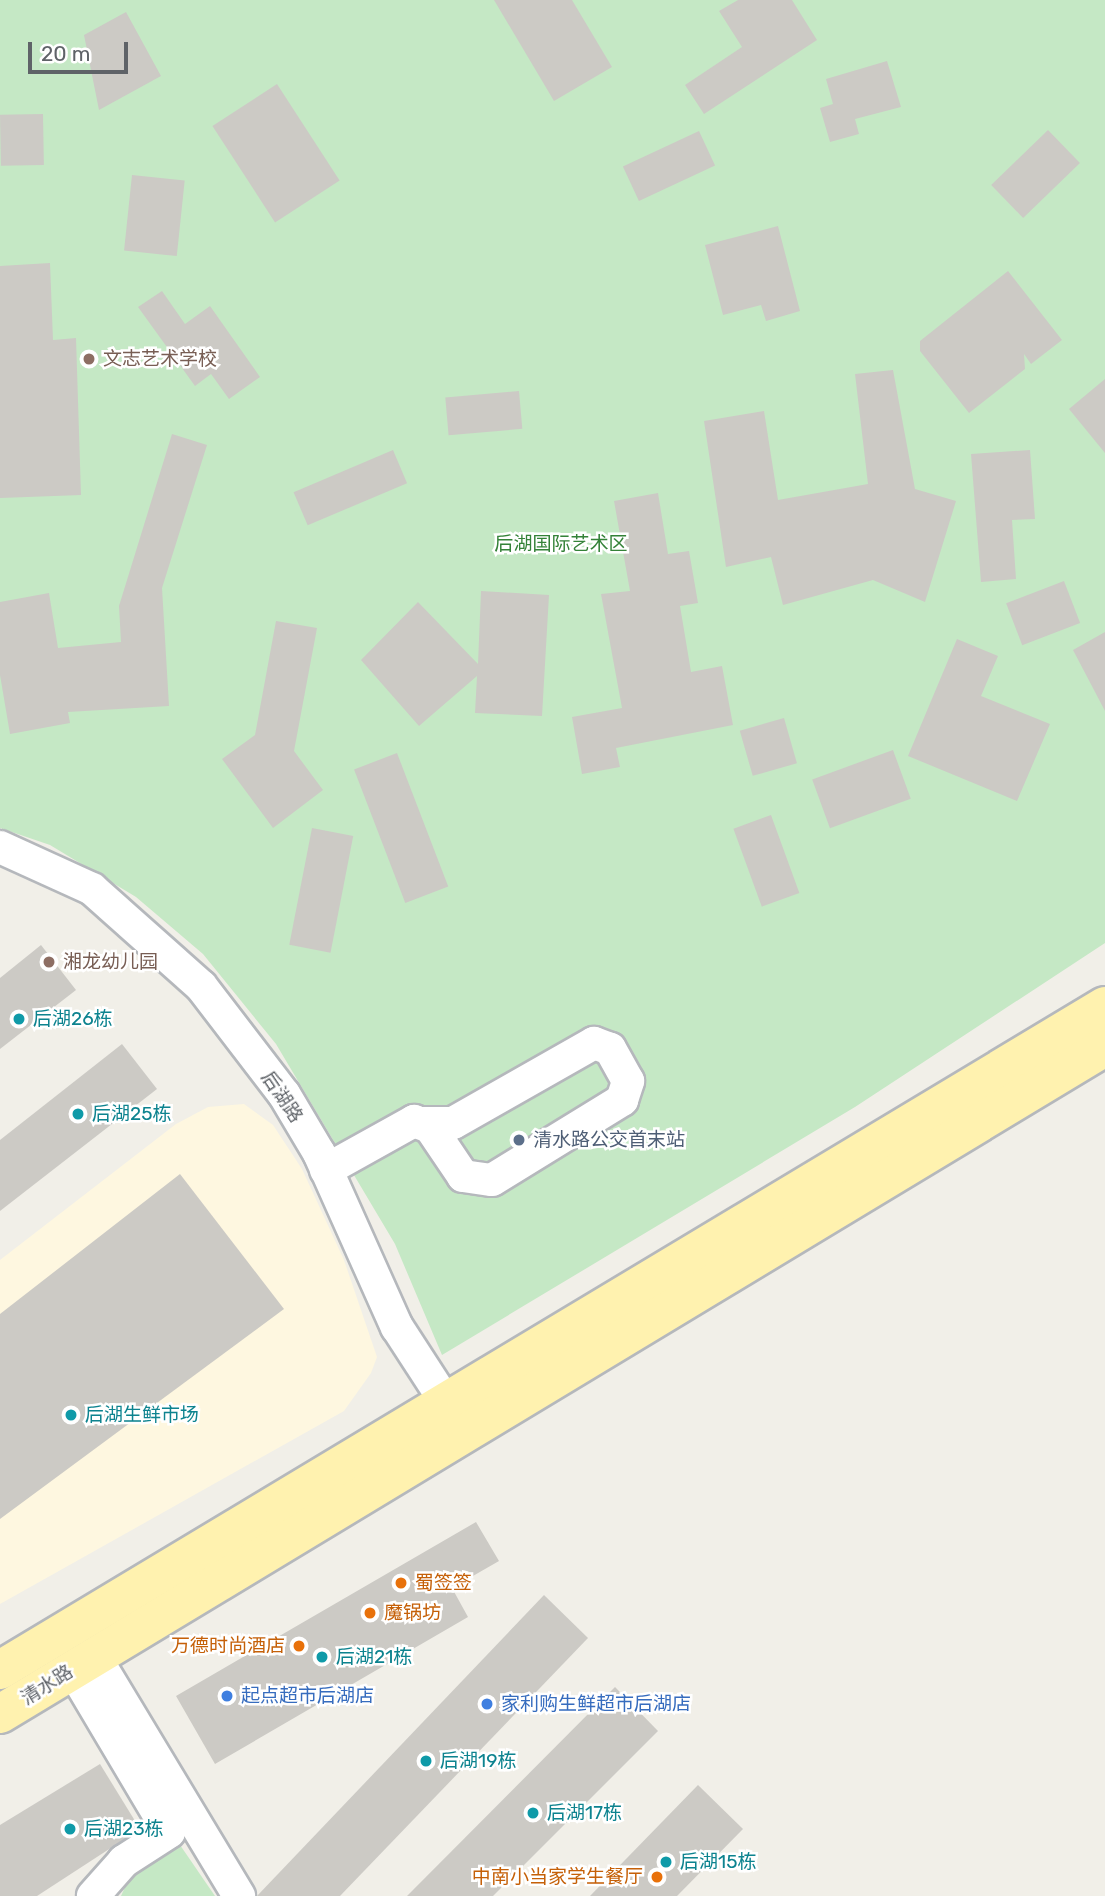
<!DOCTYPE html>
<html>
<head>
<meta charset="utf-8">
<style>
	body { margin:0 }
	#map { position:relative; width:1105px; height:1896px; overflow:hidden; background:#f1efe8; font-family:Rubik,"Noto Sans SC",sans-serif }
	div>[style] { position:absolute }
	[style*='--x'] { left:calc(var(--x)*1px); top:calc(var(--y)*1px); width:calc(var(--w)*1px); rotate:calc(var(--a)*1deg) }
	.commercial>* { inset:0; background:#fef7e0 }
	.green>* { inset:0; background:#c5e8c5 }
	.building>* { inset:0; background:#cccac5; transform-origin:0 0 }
	.roads { filter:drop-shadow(2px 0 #b5b8bc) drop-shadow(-2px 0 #b5b8bc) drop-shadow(0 2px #b5b8bc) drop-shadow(0 -2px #b5b8bc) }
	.minor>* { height:32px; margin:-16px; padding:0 16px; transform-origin:16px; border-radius:16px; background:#fff }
	.major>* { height:38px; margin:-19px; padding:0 19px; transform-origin:19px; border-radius:19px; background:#fff2af }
	.dots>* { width:19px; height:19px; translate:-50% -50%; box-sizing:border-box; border:4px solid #fff; border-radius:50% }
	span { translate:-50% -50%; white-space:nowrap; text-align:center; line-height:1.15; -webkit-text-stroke:5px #fff; paint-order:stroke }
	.education-label { font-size:19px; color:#785e54 }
	.left { translate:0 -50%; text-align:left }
	.park-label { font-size:19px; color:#348238 }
	.culture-label { font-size:19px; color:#0d838f }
	.street-label { font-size:19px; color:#5f6368 }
	.service-label { font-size:19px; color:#4e5e75 }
	.food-label { font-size:19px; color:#c56008 }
	.right { translate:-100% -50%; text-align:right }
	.shop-label { font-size:19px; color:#366cbe }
	.scale { position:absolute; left:28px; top:42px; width:100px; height:32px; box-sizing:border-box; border:4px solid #5f6368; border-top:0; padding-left:9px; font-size:21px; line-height:24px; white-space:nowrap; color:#5f6368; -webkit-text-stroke:5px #fff; paint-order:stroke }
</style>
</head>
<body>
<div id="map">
	<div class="commercial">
		<i style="clip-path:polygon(244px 1104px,273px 1125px,302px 1169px,344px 1260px,377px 1357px,371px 1373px,344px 1411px,0 1604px,0 1260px,176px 1124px,208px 1107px)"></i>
	</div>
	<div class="green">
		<i style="clip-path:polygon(0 0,1105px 0,1105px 943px,855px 1107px,442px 1355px,395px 1244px,276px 1044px,203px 954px,136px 897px,50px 845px,0 828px)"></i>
		<i style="clip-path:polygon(180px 1845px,215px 1896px,121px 1896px,132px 1872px)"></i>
	</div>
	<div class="building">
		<i style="clip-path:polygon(494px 0,572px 0,612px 67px,554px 101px)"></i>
		<i style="clip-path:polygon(738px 0,792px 0,817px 40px,704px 114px,685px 85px,742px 47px,719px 11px)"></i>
		<i style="clip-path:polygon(126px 12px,161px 76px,99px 110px,84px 35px)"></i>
		<i style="clip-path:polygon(887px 61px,901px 107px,855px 119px,859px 134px,830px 142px,820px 108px,833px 104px,826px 79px)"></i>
		<i style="left:277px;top:84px;width:115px;height:77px;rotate:57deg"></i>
		<i style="left:43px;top:114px;width:51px;height:43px;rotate:89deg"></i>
		<i style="left:1048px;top:130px;width:46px;height:79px;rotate:46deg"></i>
		<i style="left:699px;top:131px;width:38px;height:84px;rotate:65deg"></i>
		<i style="left:132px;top:175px;width:53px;height:76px;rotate:6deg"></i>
		<i style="clip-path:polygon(778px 226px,800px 311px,766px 321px,761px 305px,723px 315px,705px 245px)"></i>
		<i style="clip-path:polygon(50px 263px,53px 340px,76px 338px,81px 495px,0 498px,0 266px)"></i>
		<i style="clip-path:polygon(1008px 271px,1062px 340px,1031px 364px,1024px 354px,1025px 369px,969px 413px,920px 351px,920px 341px)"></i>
		<i style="clip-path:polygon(162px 291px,185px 324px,210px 306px,260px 377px,229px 399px,211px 374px,195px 386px,138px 307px)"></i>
		<i style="clip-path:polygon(893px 370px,915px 489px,956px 501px,925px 602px,873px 580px,783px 605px,771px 557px,726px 567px,704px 421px,764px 411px,778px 500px,868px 484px,855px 374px)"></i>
		<i style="clip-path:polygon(1105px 379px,1105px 453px,1069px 409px)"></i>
		<i style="left:519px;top:391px;width:38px;height:74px;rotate:85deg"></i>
		<i style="clip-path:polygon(172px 434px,207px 445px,162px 588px,169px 706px,68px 712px,70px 723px,10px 734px,0 675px,0 602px,49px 593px,58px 648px,121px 642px,119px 606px)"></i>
		<i style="left:393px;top:450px;width:36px;height:108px;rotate:67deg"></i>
		<i style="clip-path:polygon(1030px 450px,1035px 519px,1012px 520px,1016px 579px,981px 582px,971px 454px)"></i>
		<i style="clip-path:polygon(658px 493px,668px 554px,689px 551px,698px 603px,680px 606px,691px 672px,722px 666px,733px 725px,616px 748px,620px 767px,582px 774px,572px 717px,622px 708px,601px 594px,630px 591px,614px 501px)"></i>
		<i style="left:1064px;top:581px;width:45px;height:62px;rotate:69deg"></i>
		<i style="clip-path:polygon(481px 591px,549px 595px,542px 716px,475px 713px,477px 676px,419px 726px,361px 660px,418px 602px,478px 664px)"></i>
		<i style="clip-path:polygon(276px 621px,317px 628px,294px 751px,323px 790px,273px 828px,222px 759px,255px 735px)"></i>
		<i style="clip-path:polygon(1105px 632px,1105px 711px,1073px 650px)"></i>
		<i style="clip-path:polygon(957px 639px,998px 656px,981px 696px,1050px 724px,1017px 801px,908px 756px)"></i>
		<i style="left:784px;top:718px;width:47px;height:46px;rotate:74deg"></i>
		<i style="left:893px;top:750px;width:52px;height:86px;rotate:70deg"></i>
		<i style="left:397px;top:753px;width:143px;height:46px;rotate:69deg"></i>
		<i style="left:771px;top:815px;width:83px;height:40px;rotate:70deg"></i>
		<i style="left:312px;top:828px;width:42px;height:119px;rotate:11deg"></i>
		<i style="clip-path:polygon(41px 945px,76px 990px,0 1049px,0 978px)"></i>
		<i style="clip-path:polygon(122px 1044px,157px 1089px,0 1211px,0 1140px)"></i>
		<i style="clip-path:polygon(180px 1174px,284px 1309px,0 1519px,0 1314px)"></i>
		<i style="clip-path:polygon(476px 1522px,499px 1561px,452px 1588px,468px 1617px,215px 1764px,176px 1696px)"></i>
		<i style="clip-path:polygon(544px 1595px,588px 1638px,340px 1896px,257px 1896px)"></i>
		<i style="clip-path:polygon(615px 1687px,658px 1731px,493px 1896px,407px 1896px)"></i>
		<i style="clip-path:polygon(100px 1764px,140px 1829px,37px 1896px,0 1896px,0 1825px)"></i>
		<i style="clip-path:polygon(698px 1785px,743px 1829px,677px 1896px,590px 1896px)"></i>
	</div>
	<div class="roads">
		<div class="minor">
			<i style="--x:0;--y:847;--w:101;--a:24.5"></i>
			<i style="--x:92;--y:889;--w:146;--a:41.7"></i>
			<i style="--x:201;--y:986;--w:136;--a:52.5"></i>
			<i style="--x:284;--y:1094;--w:69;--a:59.3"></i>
			<i style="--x:319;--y:1153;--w:191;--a:65.9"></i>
			<i style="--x:397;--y:1327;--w:112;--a:57"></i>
			<i style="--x:326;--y:1170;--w:101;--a:-29.1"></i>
			<i style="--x:414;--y:1121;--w:17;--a:21"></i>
			<i style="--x:430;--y:1127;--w:59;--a:56"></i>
			<i style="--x:463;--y:1176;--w:29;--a:8"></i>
			<i style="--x:492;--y:1180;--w:153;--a:-31.6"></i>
			<i style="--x:622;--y:1100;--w:20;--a:-72"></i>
			<i style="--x:628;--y:1081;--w:37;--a:-119"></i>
			<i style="--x:610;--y:1049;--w:17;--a:-159"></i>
			<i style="--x:594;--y:1043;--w:162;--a:150.4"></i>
			<i style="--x:453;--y:1123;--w:30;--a:180"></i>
			<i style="--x:95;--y:1657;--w:279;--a:58.9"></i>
			<i style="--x:73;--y:1670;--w:188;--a:59.3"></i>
			<i style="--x:169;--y:1832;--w:54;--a:147.2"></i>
			<i style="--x:124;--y:1861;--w:47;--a:131.5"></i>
		</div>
		<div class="major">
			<i style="--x:0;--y:1670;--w:1289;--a:-31"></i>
			<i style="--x:0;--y:1714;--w:1291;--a:-31.12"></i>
		</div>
	</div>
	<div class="dots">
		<i style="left:89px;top:359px;background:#8d6e63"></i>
		<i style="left:49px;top:962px;background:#8d6e63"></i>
		<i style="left:19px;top:1019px;background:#0f9aa8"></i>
		<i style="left:78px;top:1114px;background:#0f9aa8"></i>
		<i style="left:519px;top:1140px;background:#5c6f8a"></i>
		<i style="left:71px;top:1415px;background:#0f9aa8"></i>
		<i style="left:401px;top:1583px;background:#e8710a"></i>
		<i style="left:370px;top:1613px;background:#e8710a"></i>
		<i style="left:299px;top:1646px;background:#e8710a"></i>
		<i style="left:322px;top:1657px;background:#0f9aa8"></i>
		<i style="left:227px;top:1696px;background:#3f7fe0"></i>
		<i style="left:487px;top:1704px;background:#3f7fe0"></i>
		<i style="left:426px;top:1761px;background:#0f9aa8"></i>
		<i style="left:533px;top:1813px;background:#0f9aa8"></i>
		<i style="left:70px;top:1829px;background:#0f9aa8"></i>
		<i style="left:666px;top:1862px;background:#0f9aa8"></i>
		<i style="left:657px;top:1877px;background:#e8710a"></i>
	</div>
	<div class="education-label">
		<span class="left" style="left:103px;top:359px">文志艺术学校</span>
		<span class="left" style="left:63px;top:962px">湘龙幼儿园</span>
	</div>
	<div class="park-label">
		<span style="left:561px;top:544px">后湖国际艺术区</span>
	</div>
	<div class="culture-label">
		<span class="left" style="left:33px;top:1019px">后湖26栋</span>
		<span class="left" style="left:92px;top:1114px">后湖25栋</span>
		<span class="left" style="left:85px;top:1415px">后湖生鲜市场</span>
		<span class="left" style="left:336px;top:1657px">后湖21栋</span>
		<span class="left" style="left:440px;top:1761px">后湖19栋</span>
		<span class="left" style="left:547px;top:1813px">后湖17栋</span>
		<span class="left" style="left:84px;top:1829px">后湖23栋</span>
		<span class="left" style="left:680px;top:1862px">后湖15栋</span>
	</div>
	<div class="street-label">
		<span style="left:282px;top:1097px;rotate:56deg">后湖路</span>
		<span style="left:47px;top:1685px;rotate:-32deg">清水路</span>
	</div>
	<div class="service-label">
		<span class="left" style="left:533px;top:1140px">清水路公交首末站</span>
	</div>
	<div class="food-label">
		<span class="left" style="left:415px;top:1583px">蜀签签</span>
		<span class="left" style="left:384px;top:1613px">魔锅坊</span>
		<span class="right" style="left:285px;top:1646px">万德时尚酒店</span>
		<span class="right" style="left:643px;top:1877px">中南小当家学生餐厅</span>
	</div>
	<div class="shop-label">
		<span class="left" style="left:241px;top:1696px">起点超市后湖店</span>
		<span class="left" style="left:501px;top:1704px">家利购生鲜超市后湖店</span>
	</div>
	<div class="scale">20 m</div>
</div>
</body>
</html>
